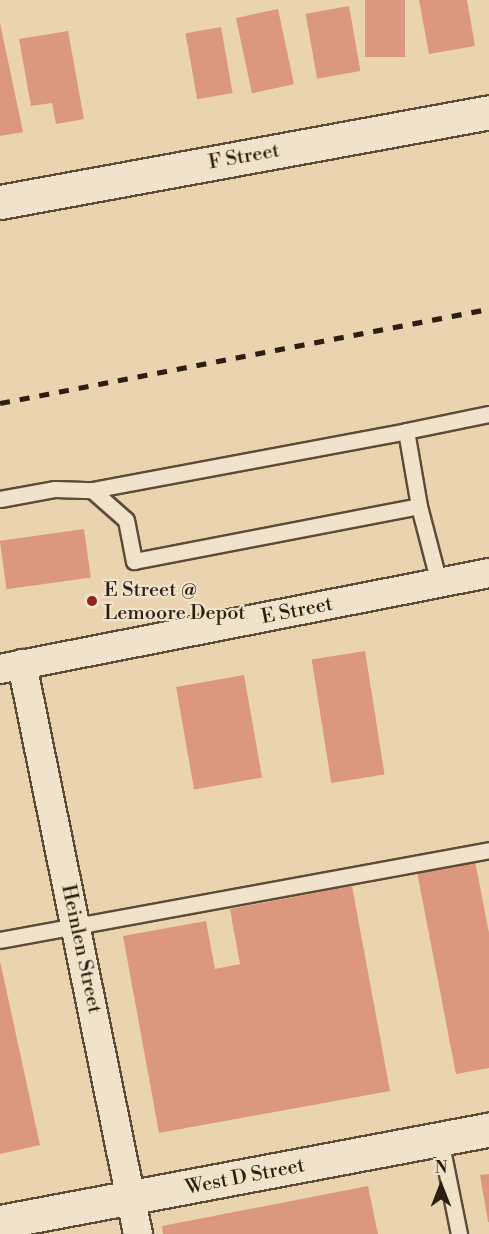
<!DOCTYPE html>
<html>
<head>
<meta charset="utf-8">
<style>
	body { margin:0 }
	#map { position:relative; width:489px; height:1234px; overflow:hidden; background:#ead4af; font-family:"Libre Bodoni",serif }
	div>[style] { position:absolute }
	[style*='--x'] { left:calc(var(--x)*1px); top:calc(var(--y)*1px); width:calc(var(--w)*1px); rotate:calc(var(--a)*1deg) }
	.building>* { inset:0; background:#dc987f; transform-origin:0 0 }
	.roads { filter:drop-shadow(2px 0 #5c4c38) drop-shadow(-2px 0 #5c4c38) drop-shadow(0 2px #5c4c38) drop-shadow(0 -2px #5c4c38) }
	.service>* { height:15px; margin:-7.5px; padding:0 7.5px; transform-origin:7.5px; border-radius:7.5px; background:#f1e3cb }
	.minor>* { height:28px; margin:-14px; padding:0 14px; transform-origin:14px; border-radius:14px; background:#f1e3cb }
	.tertiary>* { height:33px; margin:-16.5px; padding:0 16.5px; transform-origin:16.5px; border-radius:16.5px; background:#f1e3cb }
	.rail>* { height:4.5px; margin-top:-2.25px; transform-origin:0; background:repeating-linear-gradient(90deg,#2c1f10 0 10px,transparent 0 20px) }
	.dots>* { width:16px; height:16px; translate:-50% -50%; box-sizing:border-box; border:3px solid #f1e3cb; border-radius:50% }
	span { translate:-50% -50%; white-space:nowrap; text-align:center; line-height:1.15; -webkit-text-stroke:4.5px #f1e3cb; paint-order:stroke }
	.street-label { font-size:20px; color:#2c1f10 }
	.poi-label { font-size:20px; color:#2c1f10 }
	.left { translate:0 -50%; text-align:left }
	.north { position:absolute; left:411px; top:1156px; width:60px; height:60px; -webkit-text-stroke:4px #f1e3cb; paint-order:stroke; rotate:0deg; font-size:16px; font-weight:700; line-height:24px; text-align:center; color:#2c1f10 }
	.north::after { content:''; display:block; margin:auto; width:21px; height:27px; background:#2c1f10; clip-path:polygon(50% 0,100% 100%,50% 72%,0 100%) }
</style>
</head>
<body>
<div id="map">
	<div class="building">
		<i style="left:365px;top:0;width:40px;height:57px"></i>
		<i style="clip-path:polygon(419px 0,467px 0,475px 46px,429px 54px)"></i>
		<i style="left:349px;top:6px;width:66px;height:44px;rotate:80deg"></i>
		<i style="left:278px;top:9px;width:77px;height:43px;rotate:78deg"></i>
		<i style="clip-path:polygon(0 23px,23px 132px,0 136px)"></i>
		<i style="left:221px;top:27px;width:67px;height:36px;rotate:80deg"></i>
		<i style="clip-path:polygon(68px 31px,84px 119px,56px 124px,52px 103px,31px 106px,19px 39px)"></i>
		<i style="left:84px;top:529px;width:49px;height:85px;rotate:82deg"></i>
		<i style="left:365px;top:651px;width:125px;height:54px;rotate:81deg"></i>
		<i style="left:244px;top:675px;width:104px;height:69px;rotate:80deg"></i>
		<i style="clip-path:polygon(475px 861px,489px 933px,489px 1068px,456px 1074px,417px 872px)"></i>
		<i style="clip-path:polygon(352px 886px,390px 1091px,159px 1133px,123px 936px,206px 921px,215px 969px,240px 964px,230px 909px)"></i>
		<i style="clip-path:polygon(0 961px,40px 1145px,0 1154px)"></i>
		<i style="clip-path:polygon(489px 1174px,489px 1222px,488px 1222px,480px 1175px)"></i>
		<i style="clip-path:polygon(368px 1186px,378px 1234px,163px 1234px,162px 1226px)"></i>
	</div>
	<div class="roads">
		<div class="service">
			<i style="--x:92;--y:490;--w:319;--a:-10.6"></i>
			<i style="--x:0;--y:499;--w:56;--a:-10.3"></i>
			<i style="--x:55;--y:489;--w:37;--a:2"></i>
			<i style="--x:92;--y:490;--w:45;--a:41.4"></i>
			<i style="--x:126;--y:520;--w:42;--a:79"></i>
			<i style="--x:134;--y:561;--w:290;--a:-10.9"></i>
			<i style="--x:439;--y:583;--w:80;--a:-104.6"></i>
			<i style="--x:419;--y:506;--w:76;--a:-99.8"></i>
			<i style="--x:406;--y:431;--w:85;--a:-11.6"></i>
			<i style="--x:0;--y:940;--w:497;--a:-10.4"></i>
			<i style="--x:440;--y:1139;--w:97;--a:78.7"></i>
		</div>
		<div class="minor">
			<i style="--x:22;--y:664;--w:582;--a:78.5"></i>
			<i style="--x:0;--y:669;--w:498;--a:-11.1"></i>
		</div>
		<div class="tertiary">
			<i style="--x:0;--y:202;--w:497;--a:-10.4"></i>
			<i style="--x:0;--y:1222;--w:498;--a:-10.7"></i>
		</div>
	</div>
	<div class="rail">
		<i style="--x:0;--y:403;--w:498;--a:-10.9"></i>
	</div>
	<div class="dots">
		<i style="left:92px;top:601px;background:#8f2418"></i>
	</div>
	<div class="street-label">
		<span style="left:244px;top:157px;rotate:-10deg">F Street</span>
		<span style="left:297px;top:611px;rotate:-11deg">E Street</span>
		<span style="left:81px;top:949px;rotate:78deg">Heinlen Street</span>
		<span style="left:245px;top:1177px;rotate:-11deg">West D Street</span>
	</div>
	<div class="poi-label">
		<span class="left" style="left:104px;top:602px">E Street @<br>Lemoore Depot</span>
	</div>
	<div class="north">N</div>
</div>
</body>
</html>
